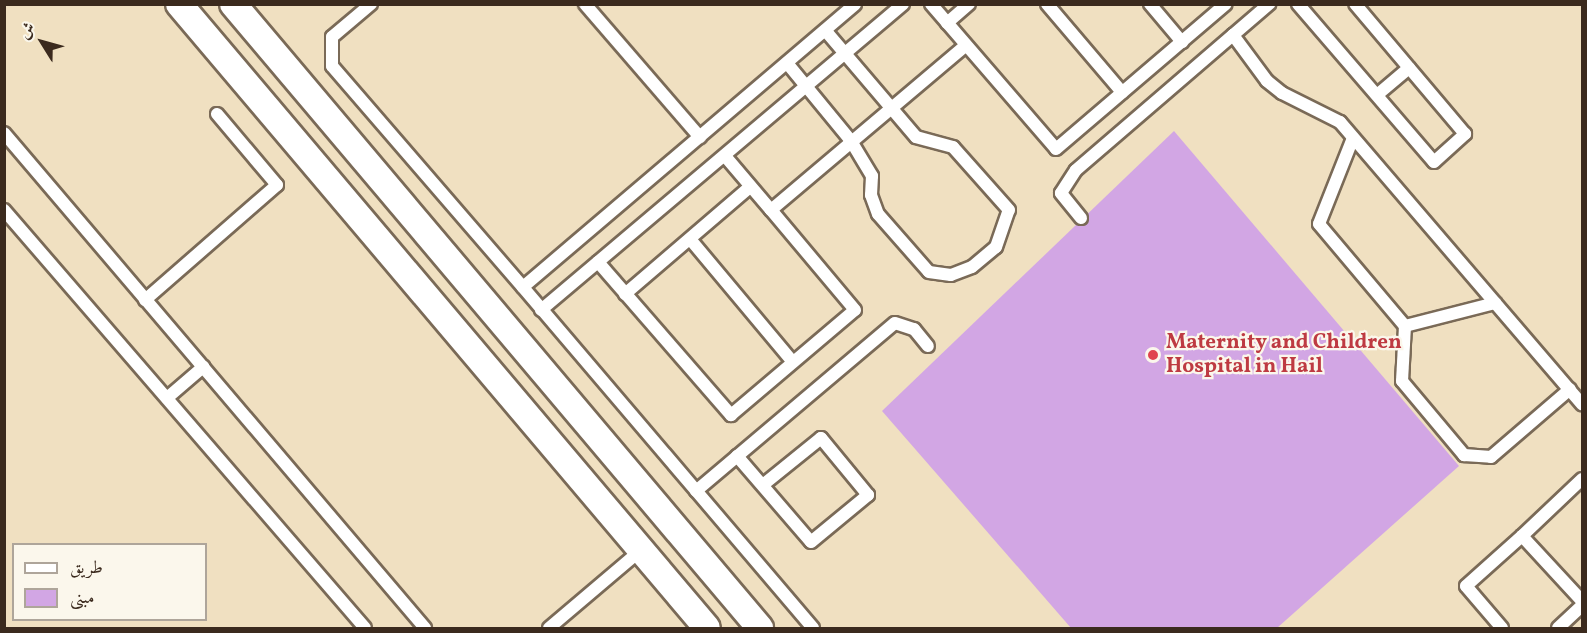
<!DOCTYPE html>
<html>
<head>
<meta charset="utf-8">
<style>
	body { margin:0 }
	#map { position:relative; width:1587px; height:633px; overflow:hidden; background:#f0e0c1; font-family:Vollkorn,Amiri,serif }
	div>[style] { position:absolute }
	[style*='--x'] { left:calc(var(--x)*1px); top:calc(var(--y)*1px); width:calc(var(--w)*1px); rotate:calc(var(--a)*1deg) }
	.building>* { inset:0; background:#d2a6e4 }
	.roads { filter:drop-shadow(2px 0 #7a6a57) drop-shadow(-2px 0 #7a6a57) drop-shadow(0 2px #7a6a57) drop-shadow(0 -2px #7a6a57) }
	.service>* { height:12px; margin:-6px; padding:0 6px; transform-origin:6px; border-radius:6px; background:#fff }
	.minor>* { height:26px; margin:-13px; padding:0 13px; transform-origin:13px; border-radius:13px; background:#fff }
	.dots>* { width:16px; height:16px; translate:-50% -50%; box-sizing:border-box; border:3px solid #fbf7ec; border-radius:50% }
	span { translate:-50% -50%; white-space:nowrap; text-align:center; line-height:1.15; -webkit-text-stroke:4.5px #fbf7ec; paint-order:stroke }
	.health-label { font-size:21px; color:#be3a42; font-weight:700 }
	.left { translate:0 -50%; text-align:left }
	.frame { position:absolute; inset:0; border:6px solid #3b2a1e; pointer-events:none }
	.legend { position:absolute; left:12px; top:543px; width:195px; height:78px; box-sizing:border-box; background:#fbf7ec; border:2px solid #aea59a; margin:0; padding:8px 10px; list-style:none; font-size:18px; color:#3b2a1e }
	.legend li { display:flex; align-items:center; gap:12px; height:30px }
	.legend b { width:30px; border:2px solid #aea59a }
	.north { position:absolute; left:12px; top:12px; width:60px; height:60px; -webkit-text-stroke:4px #fbf7ec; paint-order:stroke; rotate:307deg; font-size:16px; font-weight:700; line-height:24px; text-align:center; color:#3b2a1e }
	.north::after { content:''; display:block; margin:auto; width:21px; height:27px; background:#3b2a1e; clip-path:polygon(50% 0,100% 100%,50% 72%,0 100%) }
</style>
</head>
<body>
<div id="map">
	<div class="building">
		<i style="clip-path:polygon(1174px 131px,1459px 466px,1277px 628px,1071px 628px,882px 411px)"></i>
	</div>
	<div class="roads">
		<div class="service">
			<i style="--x:371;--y:4;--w:51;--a:139.8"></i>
			<i style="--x:332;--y:37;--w:29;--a:90"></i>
			<i style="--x:332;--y:66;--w:292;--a:49.2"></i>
			<i style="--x:585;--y:4;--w:176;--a:49.2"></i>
			<i style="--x:931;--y:4;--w:191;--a:49.2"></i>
			<i style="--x:1056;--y:149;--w:223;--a:-40.5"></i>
			<i style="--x:1047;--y:4;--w:116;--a:49.6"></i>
			<i style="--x:1150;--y:4;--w:50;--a:49.9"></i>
			<i style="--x:1298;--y:4;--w:208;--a:49.3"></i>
			<i style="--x:1434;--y:162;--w:42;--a:-42.1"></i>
			<i style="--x:1465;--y:134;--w:170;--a:-130.2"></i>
			<i style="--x:947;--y:23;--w:29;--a:-41"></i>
			<i style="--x:1233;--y:35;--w:48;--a:-40.7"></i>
			<i style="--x:787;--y:63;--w:101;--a:50.6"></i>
			<i style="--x:851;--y:141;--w:41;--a:59"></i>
			<i style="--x:872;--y:176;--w:19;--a:93"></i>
			<i style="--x:871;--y:195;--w:20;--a:70"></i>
			<i style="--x:878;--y:214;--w:77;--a:48.7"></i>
			<i style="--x:929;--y:272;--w:22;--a:8"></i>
			<i style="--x:951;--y:275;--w:22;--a:-21"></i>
			<i style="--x:972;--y:267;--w:31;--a:-40"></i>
			<i style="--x:996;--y:247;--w:39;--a:-71"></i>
			<i style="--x:1009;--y:210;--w:84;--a:-131.6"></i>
			<i style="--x:953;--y:147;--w:38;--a:-165"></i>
			<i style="--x:916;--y:137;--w:140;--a:-130.4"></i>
			<i style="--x:1377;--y:95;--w:42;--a:-40.2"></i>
			<i style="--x:4;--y:133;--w:650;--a:49.62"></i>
			<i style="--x:1353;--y:138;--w:92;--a:111.6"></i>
			<i style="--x:1319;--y:224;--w:133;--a:49.9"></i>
			<i style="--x:1405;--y:326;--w:93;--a:-14.3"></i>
			<i style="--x:725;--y:156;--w:71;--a:49.6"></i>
			<i style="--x:771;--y:210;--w:255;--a:-40.2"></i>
			<i style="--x:4;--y:210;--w:552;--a:49.18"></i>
			<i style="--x:1081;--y:218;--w:32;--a:-129"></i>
			<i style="--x:1061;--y:193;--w:27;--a:-57"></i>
			<i style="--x:1076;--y:170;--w:207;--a:-40.7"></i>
			<i style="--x:1233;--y:35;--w:57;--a:53.5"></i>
			<i style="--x:1267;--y:81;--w:19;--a:39"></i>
			<i style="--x:1282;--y:93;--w:65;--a:26.6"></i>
			<i style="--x:1340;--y:122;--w:372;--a:49.4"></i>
			<i style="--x:690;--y:239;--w:160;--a:50.1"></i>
			<i style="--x:598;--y:262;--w:203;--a:49"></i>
			<i style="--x:731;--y:415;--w:162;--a:-40.3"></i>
			<i style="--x:855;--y:310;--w:131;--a:-130"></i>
			<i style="--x:625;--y:294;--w:165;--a:-40.6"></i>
			<i style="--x:145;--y:300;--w:175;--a:-41.1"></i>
			<i style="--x:277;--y:185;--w:93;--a:-130.2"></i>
			<i style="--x:541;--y:310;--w:474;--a:-40.2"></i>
			<i style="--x:1405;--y:326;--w:55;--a:93.1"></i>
			<i style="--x:1402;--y:381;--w:97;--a:50"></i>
			<i style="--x:1464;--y:455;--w:27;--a:4"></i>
			<i style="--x:1491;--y:457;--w:104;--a:-40.7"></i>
			<i style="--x:167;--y:398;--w:48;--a:-40.7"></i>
			<i style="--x:737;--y:456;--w:113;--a:49.3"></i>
			<i style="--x:811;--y:542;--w:74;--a:-39.5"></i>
			<i style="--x:868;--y:495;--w:74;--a:-129.5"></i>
			<i style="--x:821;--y:438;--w:73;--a:141.1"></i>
			<i style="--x:1582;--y:479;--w:83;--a:136.5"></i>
			<i style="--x:1522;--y:536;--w:88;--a:47.3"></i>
			<i style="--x:696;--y:491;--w:260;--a:-40.2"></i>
			<i style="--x:895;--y:323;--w:20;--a:18"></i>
			<i style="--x:914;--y:329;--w:22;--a:51"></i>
			<i style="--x:549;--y:628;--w:121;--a:-40.3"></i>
			<i style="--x:813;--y:628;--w:448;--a:-130.4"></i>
			<i style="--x:523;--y:287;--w:436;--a:-40.4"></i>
			<i style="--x:1502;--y:628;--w:55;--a:-130.6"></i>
			<i style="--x:1466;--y:586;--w:75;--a:-41.8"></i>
			<i style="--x:1558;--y:628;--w:33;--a:-43"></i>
		</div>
		<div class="minor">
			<i style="--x:179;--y:4;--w:817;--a:49.76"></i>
			<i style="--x:233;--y:4;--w:817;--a:49.82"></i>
		</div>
	</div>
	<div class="dots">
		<i style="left:1153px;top:355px;background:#e0444e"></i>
	</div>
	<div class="health-label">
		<span class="left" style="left:1166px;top:355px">Maternity and Children<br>Hospital in Hail</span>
	</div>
	<div class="frame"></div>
	<ul class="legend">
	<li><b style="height:8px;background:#fff"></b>طريق</li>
	<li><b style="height:16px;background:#d2a6e4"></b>مبنى</li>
	</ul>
	<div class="north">ش</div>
</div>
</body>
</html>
